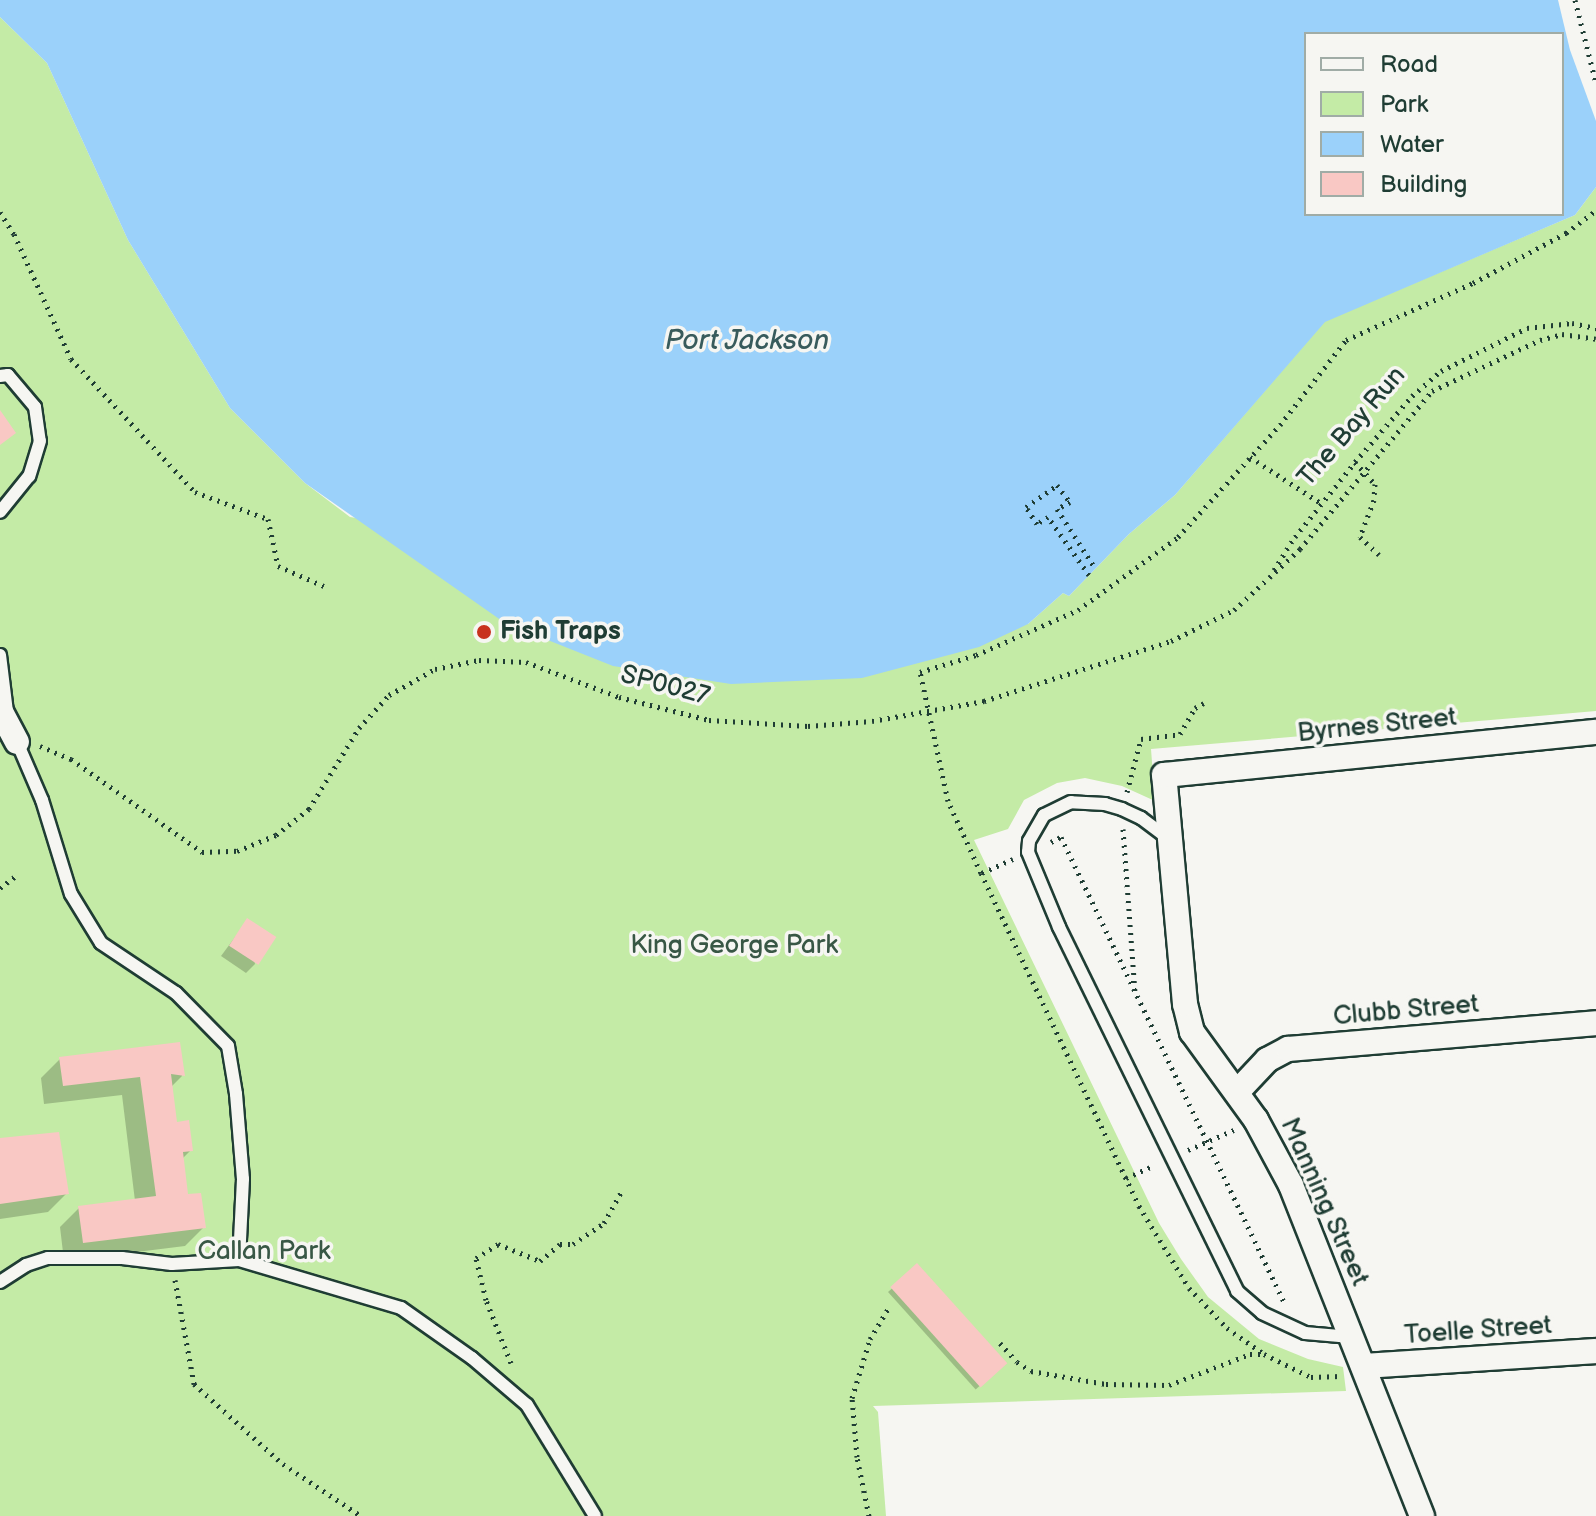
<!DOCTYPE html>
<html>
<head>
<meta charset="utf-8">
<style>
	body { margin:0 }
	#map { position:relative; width:1596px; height:1516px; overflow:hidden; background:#f6f6f2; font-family:"Balsamiq Sans",sans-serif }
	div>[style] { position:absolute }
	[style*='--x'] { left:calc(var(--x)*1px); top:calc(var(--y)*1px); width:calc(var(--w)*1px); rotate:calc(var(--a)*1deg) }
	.green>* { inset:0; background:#c4eba6 }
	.water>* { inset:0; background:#9bd1fa }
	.pier>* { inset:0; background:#f6f6f2 }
	.shadow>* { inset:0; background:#0003; transform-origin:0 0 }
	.building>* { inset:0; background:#f9c8c4; transform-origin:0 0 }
	.path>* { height:5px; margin-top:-2.5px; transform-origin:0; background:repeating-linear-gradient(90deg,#1f3d34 0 2px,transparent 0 8px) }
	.roads { filter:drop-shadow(2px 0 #1f3d34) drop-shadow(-2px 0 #1f3d34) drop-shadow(0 2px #1f3d34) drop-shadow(0 -2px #1f3d34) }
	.lane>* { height:12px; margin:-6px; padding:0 6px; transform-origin:6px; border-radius:6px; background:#f6f6f2 }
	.street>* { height:24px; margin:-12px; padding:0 12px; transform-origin:12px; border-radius:12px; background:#f6f6f2 }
	.dots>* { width:22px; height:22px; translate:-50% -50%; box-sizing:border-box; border:4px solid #f6f6f2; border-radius:50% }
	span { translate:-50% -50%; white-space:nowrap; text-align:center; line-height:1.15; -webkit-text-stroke:7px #f6f6f2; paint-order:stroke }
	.street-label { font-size:26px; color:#1f3d34 }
	.poi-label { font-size:26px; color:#1f3d34; font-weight:700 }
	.left { translate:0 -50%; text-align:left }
	.park-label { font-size:26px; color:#385745 }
	.water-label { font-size:28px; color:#385b5c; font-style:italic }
	.legend { position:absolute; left:1304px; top:32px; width:260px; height:184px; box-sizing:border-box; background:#f6f6f2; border:2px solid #a0aca6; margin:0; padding:10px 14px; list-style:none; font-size:24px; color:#1f3d34 }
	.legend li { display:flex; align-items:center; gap:16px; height:40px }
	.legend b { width:40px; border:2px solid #a0aca6 }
</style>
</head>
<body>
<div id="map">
	<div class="green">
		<i style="clip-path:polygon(0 17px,47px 63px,128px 240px,230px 408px,305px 483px,350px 517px,1028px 624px,1063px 593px,1069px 596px,1129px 534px,1175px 495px,1325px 321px,1575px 215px,1596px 187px,1596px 711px,1151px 749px,1155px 801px,1122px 786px,1085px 778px,1057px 783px,1024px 800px,1008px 829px,974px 840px,1159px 1223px,1181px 1259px,1208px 1297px,1259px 1339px,1308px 1359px,1343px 1367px,1346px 1391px,873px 1406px,878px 1412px,886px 1516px,0 1516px)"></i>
	</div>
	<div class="water">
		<i style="clip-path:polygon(evenodd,0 0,1596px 0,1596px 187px,1575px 215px,1325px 322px,1175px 495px,1129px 534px,1069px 596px,1063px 593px,1028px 624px,979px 647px,862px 678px,731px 684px,613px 666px,505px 623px,305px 483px,230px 408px,128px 240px,47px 63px,0 17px,0 0,1306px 34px,1562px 34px,1562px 214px,1306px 214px,1306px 34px)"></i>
	</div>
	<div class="pier">
		<i style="clip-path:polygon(1558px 0,1596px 0,1596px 121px,1570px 50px)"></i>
	</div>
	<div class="shadow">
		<i style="clip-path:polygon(247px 921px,255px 964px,246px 973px,221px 956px)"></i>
		<i style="clip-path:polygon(178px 1044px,182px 1076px,171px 1087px,176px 1124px,191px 1150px,182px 1159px,187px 1197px,204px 1227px,185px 1246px,64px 1261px,60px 1227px,79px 1208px,135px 1201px,122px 1095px,44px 1104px,41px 1078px,60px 1059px)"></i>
		<i style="clip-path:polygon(0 1140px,67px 1193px,48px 1212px,0 1219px)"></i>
		<i style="left:917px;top:1266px;width:131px;height:39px;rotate:48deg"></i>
	</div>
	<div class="building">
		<i style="clip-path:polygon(0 410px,16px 433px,0 445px)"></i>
		<i style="left:247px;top:918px;width:35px;height:33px;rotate:33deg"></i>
		<i style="clip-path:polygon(180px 1042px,185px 1076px,171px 1074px,177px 1122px,189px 1120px,193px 1151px,183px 1152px,188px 1194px,201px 1193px,206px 1228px,83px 1243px,78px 1206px,156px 1196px,140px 1077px,63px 1086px,59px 1057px)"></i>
		<i style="clip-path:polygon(59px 1132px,69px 1194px,0 1204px,0 1138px)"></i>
		<i style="left:917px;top:1263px;width:135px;height:36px;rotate:48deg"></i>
	</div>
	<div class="path">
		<i style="--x:1575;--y:0;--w:86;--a:75.8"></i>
		<i style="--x:0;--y:212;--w:26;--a:58"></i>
		<i style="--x:14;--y:234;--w:137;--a:65.5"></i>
		<i style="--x:71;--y:359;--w:182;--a:47"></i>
		<i style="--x:195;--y:492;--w:78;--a:20.3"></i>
		<i style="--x:268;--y:519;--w:48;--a:78"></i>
		<i style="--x:278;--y:566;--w:50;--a:23.5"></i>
		<i style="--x:1250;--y:457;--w:86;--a:33.1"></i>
		<i style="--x:1355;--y:462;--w:30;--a:48"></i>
		<i style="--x:1375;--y:484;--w:16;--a:94"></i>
		<i style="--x:1374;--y:500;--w:40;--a:111"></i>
		<i style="--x:1360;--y:537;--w:26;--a:43"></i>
		<i style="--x:1274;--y:570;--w:39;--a:-58"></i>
		<i style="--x:1295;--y:537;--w:96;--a:-51.3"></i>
		<i style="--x:1355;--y:462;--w:87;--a:-49.2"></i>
		<i style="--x:1412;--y:396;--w:38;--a:-41"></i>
		<i style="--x:1441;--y:371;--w:96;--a:-26.6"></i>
		<i style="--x:1527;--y:328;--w:45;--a:-6.3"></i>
		<i style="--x:1572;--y:323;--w:25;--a:12"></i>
		<i style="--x:1089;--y:575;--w:71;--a:-125.3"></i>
		<i style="--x:1048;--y:517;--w:13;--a:148"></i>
		<i style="--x:1037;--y:524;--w:20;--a:-123"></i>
		<i style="--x:1026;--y:507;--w:38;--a:-35"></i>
		<i style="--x:1057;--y:485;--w:21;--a:53"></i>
		<i style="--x:1070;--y:502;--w:15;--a:152"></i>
		<i style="--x:1057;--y:509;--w:70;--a:57.2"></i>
		<i style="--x:40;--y:746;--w:34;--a:23"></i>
		<i style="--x:71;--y:759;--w:161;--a:35.4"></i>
		<i style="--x:202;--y:852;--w:35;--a:-2"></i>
		<i style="--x:237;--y:851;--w:42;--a:-22.3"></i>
		<i style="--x:276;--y:835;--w:42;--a:-38.2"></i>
		<i style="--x:309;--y:809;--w:95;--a:-58.3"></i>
		<i style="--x:359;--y:728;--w:45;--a:-47.7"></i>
		<i style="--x:389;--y:695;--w:53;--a:-29.5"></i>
		<i style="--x:435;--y:669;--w:45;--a:-11.6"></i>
		<i style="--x:479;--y:660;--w:47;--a:2.4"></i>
		<i style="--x:526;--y:662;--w:99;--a:20.6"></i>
		<i style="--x:619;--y:697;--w:93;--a:14.3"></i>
		<i style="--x:709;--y:720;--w:99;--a:3.5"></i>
		<i style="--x:808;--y:726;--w:64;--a:-4.5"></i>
		<i style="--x:872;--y:721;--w:114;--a:-10.1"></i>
		<i style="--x:984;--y:701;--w:196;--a:-17.8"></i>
		<i style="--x:1171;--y:641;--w:70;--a:-26.2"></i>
		<i style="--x:1234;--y:610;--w:90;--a:-42.7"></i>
		<i style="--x:1300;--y:549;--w:206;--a:-50.1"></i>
		<i style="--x:1432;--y:391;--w:119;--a:-25.3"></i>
		<i style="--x:1540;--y:340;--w:23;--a:-15"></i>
		<i style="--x:1562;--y:334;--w:34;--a:8"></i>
		<i style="--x:1127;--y:792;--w:55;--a:-75.2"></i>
		<i style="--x:1141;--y:739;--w:39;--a:-7"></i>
		<i style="--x:1180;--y:734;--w:30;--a:-60"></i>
		<i style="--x:1195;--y:708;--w:10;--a:-29"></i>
		<i style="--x:1123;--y:829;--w:162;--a:85.8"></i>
		<i style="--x:1051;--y:842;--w:11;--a:-27"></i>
		<i style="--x:1061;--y:837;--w:516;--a:64.38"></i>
		<i style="--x:1013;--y:859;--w:35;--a:156"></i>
		<i style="--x:981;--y:873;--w:79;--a:-114.6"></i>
		<i style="--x:948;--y:801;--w:132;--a:-102.2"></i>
		<i style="--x:920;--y:672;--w:59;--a:-16.9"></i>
		<i style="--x:976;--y:655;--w:111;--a:-23.8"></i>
		<i style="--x:1078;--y:610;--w:124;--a:-36.1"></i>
		<i style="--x:1178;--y:537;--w:151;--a:-47.7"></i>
		<i style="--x:1280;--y:425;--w:108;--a:-52.2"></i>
		<i style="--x:1346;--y:340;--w:139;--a:-24.2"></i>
		<i style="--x:1473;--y:283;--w:106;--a:-28.3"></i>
		<i style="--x:1566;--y:233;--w:38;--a:-37"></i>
		<i style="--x:981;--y:873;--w:369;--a:64.6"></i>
		<i style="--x:1139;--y:1206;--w:96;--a:58.6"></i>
		<i style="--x:1189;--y:1288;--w:55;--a:46.5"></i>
		<i style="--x:1227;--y:1328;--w:45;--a:35.1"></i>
		<i style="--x:0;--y:888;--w:21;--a:-37"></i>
		<i style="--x:1188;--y:1150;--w:50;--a:-23.5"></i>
		<i style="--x:1126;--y:1178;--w:30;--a:-24"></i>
		<i style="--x:175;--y:1280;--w:106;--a:79.6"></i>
		<i style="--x:194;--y:1384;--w:120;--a:42"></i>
		<i style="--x:283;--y:1464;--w:94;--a:33.7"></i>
		<i style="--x:1000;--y:1343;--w:25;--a:48"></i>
		<i style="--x:1017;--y:1362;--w:17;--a:33"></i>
		<i style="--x:1031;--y:1371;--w:76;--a:9.8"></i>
		<i style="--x:1106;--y:1384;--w:63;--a:0.9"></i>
		<i style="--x:1169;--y:1385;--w:87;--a:-20.9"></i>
		<i style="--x:1250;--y:1354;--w:14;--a:0"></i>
		<i style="--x:1264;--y:1354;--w:52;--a:26.1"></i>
		<i style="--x:1311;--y:1377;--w:30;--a:-2"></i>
		<i style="--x:511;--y:1363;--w:68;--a:-111.6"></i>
		<i style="--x:486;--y:1300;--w:43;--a:-103.4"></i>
		<i style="--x:476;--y:1258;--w:26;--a:-32"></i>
		<i style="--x:498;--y:1244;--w:45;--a:22"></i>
		<i style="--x:540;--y:1261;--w:26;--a:-40"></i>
		<i style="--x:560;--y:1244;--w:13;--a:0"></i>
		<i style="--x:573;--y:1244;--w:37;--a:-34"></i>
		<i style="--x:604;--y:1223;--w:38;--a:-61"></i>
		<i style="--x:869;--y:1516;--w:60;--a:-101.5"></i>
		<i style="--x:857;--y:1457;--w:59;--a:-94.8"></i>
		<i style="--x:852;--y:1398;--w:62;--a:-73"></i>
		<i style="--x:870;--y:1339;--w:39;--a:-59"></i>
	</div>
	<div class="roads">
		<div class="lane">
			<i style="--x:0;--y:376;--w:8;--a:-7"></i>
			<i style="--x:8;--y:375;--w:42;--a:49.8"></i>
			<i style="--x:35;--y:407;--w:34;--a:82"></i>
			<i style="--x:40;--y:441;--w:37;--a:107"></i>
			<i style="--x:29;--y:476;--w:46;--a:128.9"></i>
			<i style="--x:0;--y:655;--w:57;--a:83"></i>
			<i style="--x:17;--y:742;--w:63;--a:66.7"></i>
			<i style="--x:42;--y:800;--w:98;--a:72.9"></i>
			<i style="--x:71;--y:894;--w:57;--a:58.5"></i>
			<i style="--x:101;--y:943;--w:90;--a:33.7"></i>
			<i style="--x:176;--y:993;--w:74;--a:45.5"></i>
			<i style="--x:228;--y:1046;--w:49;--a:80.5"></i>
			<i style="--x:236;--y:1094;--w:85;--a:85.3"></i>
			<i style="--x:243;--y:1179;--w:81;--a:92.8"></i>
			<i style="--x:1169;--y:839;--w:35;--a:-143"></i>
			<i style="--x:1141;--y:818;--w:21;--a:-155"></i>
			<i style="--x:1122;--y:809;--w:18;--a:-164"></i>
			<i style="--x:1105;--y:804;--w:34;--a:-177"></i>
			<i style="--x:1071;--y:802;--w:30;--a:154"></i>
			<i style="--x:1044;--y:815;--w:30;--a:120"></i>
			<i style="--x:1029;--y:841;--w:11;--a:95"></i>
			<i style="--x:1028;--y:852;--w:81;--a:67.5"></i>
			<i style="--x:1059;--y:927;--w:405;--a:63.9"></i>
			<i style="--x:1237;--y:1291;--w:33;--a:41"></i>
			<i style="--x:1262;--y:1313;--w:47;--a:24.9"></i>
			<i style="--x:1305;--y:1333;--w:46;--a:5"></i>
			<i style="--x:0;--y:1282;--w:31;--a:-33"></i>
			<i style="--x:26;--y:1265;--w:23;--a:-18"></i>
			<i style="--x:48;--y:1258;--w:74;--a:0"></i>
			<i style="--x:122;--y:1258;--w:50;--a:6.8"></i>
			<i style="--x:172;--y:1264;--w:67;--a:-3.4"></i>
			<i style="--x:239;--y:1260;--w:169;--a:16.5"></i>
			<i style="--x:401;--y:1308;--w:87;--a:35.2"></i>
			<i style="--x:472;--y:1358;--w:72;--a:40.5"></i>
			<i style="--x:527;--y:1405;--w:130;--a:58.5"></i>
		</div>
		<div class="street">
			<i style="--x:0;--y:710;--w:36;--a:62"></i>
			<i style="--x:1237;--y:1092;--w:44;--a:-46.8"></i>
			<i style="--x:1267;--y:1060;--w:24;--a:-28"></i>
			<i style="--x:1288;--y:1049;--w:309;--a:-4.8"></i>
			<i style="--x:1364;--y:1366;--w:232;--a:-3.7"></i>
			<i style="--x:1422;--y:1516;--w:356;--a:-111.6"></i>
			<i style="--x:1291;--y:1185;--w:74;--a:-118.3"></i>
			<i style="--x:1256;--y:1120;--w:109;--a:-126"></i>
			<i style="--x:1192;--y:1032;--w:29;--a:-104"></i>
			<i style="--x:1185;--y:1004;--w:230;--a:-95.2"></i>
			<i style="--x:1164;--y:775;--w:434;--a:-5.7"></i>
		</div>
	</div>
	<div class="dots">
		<i style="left:484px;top:632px;background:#c8321e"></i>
	</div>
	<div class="street-label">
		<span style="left:1352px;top:427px;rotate:-49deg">The Bay Run</span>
		<span style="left:665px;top:686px;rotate:15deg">SP0027</span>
		<span style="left:1377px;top:726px;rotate:-6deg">Byrnes Street</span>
		<span style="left:1406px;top:1011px;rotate:-5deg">Clubb Street</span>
		<span style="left:1324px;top:1202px;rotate:66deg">Manning Street</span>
		<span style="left:1478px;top:1331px;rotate:-4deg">Toelle Street</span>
	</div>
	<div class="poi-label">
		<span class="left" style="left:500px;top:632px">Fish Traps</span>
	</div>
	<div class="park-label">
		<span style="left:734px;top:946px">King George Park</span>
		<span style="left:264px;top:1252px">Callan Park</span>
	</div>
	<div class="water-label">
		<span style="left:747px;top:341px">Port Jackson</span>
	</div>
	<ul class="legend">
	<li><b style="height:10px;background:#f6f6f2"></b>Road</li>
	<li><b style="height:22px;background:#c4eba6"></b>Park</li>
	<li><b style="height:22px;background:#9bd1fa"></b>Water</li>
	<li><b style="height:22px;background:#f9c8c4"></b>Building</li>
	</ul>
</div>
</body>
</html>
